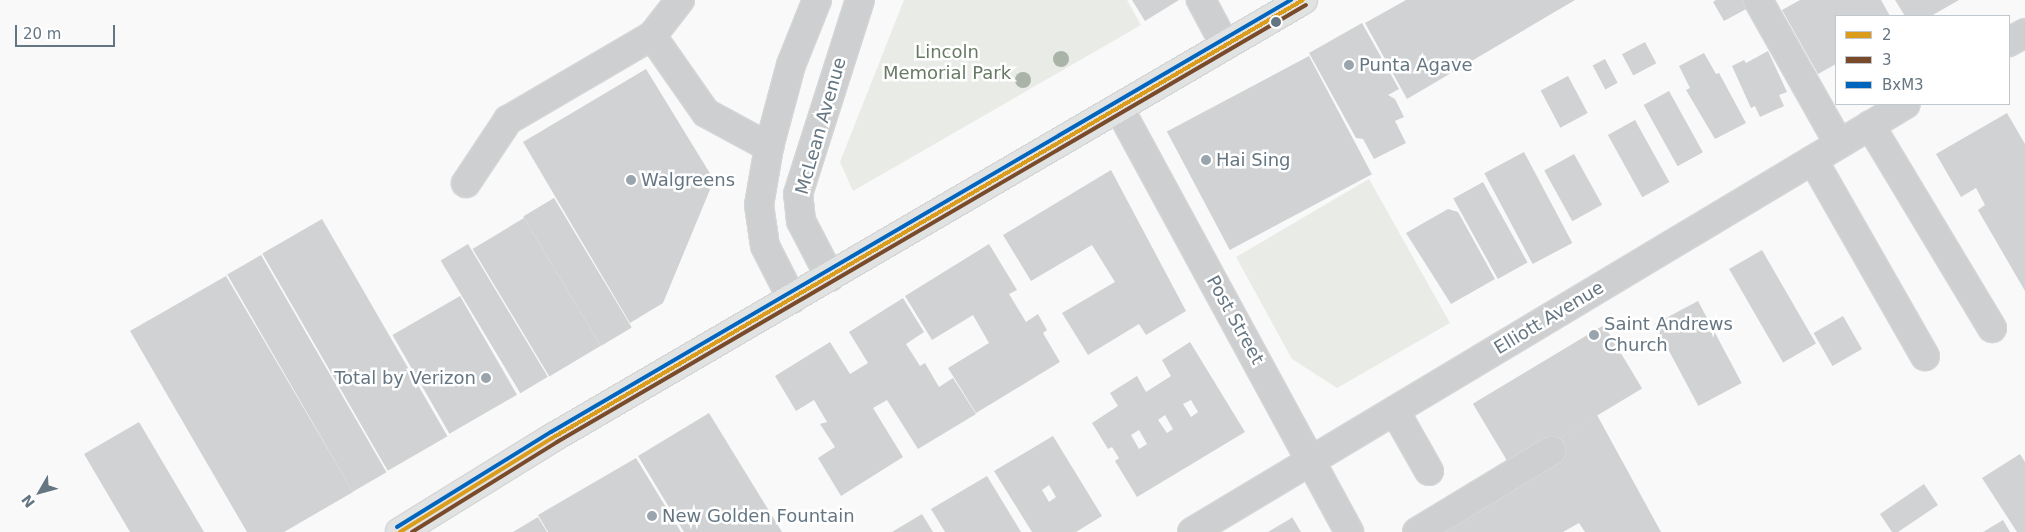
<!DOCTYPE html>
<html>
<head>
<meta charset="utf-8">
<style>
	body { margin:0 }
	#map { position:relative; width:2025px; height:532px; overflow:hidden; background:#f9f9f9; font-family:"DejaVu Sans",sans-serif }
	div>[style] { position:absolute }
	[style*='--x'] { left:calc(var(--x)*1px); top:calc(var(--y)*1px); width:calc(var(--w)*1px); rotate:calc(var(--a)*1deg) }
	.green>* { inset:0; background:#e8ebe6 }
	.building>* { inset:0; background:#d0d2d3; transform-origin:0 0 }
	.roads { filter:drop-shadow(1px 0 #d5d6d7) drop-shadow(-1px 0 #d5d6d7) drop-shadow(0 1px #d5d6d7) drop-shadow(0 -1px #d5d6d7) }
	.minor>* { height:28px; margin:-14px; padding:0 14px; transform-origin:14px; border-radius:14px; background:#cecfd0 }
	.major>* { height:28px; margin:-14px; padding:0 14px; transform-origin:14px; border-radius:14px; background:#e1e2e2 }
	.bus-1>* { height:4px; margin:-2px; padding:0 2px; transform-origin:2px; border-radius:2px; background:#da9c1a }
	.bus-2>* { height:4px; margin:-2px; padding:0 2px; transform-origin:2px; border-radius:2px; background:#7a4b2a }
	.bus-3>* { height:4px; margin:-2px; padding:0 2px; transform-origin:2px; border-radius:2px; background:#0065bd }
	.trees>* { width:16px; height:16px; margin:-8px; border-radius:50%; background:#a9b3a7 }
	.dots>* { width:14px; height:14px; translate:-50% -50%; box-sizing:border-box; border:2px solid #fff; border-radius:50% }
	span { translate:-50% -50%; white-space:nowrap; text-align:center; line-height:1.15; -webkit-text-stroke:5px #fff; paint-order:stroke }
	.park-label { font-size:18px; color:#687a64 }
	.poi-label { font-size:18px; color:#657683 }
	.left { translate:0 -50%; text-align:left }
	.right { translate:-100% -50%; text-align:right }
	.street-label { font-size:18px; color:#657683 }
	.legend { position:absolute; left:1835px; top:15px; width:175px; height:90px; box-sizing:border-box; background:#fff; border:1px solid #c1c8cd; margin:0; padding:6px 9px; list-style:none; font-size:15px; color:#657683 }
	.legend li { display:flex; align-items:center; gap:10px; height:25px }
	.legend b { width:25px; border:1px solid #c1c8cd }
	.north { position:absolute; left:15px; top:467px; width:50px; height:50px; -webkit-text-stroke:4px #fff; paint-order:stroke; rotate:232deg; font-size:14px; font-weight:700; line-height:20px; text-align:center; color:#657683 }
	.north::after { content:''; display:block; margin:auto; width:18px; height:22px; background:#657683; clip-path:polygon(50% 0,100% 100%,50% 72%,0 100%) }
	.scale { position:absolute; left:15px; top:25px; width:100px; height:22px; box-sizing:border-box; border:2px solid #657683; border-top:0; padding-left:6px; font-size:15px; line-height:18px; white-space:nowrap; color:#657683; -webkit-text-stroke:4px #fff; paint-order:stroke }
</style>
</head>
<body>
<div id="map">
	<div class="green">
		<i style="clip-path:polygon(904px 0,1127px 0,1141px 25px,853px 191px,840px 162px)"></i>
		<i style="clip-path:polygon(1369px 179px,1450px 323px,1337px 388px,1292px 359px,1236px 257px)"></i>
	</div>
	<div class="building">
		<i style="clip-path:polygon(1132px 0,1179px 0,1145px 21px)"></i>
		<i style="clip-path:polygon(1406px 0,1575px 0,1407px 99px,1365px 23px)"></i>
		<i style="clip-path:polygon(1716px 0,1743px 0,1748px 8px,1724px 21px,1713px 2px)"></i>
		<i style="clip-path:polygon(1800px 0,1881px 0,1890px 16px,1836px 16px,1836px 64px,1818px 74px,1782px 10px)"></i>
		<i style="clip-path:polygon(1895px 0,1959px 0,1931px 16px,1905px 16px)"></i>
		<i style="clip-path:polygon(1362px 23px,1399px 89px,1388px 95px,1395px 99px,1404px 117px,1395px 121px,1406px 143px,1374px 159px,1363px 139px,1356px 138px,1309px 53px)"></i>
		<i style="left:1645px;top:42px;width:24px;height:26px;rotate:62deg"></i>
		<i style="clip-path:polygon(1768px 51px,1787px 92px,1779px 95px,1784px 106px,1760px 117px,1755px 106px,1751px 108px,1732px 66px,1744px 60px,1746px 63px)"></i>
		<i style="clip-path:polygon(1704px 53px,1716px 74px,1719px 73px,1746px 123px,1715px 139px,1686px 90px,1690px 88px,1679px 66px)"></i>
		<i style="left:1309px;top:56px;width:134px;height:161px;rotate:62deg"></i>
		<i style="left:1605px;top:59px;width:27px;height:14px;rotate:62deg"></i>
		<i style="clip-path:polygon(646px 69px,714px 180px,663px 303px,630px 323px,523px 142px)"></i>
		<i style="left:1568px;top:76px;width:42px;height:31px;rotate:62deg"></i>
		<i style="left:1669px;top:91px;width:70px;height:29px;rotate:61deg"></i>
		<i style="clip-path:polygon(2007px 113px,2025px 144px,2025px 291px,1978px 210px,1985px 205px,1976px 188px,1961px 197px,1936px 154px)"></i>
		<i style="left:1635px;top:120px;width:71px;height:31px;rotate:61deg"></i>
		<i style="left:1524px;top:152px;width:103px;height:45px;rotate:62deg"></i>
		<i style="left:1574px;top:154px;width:58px;height:34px;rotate:61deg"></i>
		<i style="clip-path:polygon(1111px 170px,1186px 311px,1146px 335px,1139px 324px,1088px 355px,1062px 313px,1115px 282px,1092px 245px,1031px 281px,1003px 235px)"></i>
		<i style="left:1483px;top:182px;width:92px;height:34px;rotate:61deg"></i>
		<i style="left:554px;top:198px;width:151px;height:36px;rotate:59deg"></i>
		<i style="clip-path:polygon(1448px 209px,1458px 212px,1495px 279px,1451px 304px,1406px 233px)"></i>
		<i style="left:524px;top:218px;width:149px;height:60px;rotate:59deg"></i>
		<i style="left:322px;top:219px;width:251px;height:69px;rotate:60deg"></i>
		<i style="left:468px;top:244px;width:155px;height:32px;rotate:59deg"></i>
		<i style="clip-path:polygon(989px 244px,1017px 290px,1009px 294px,1026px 322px,1038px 314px,1047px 330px,1043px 333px,1060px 362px,976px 413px,948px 368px,989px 343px,973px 315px,932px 340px,905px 296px)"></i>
		<i style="left:1762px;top:250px;width:108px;height:38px;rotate:60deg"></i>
		<i style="left:261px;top:255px;width:251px;height:39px;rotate:60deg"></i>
		<i style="clip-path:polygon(226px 276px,353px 492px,284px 532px,247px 532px,130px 331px)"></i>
		<i style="left:460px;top:296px;width:114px;height:78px;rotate:60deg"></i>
		<i style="clip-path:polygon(903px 298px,924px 332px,906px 344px,920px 366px,925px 363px,939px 387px,953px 378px,976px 414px,918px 449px,887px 400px,873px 408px,903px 457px,841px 496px,818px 458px,835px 447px,820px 424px,827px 422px,814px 400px,796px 411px,775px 376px,830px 342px,850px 374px,868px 363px,849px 332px)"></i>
		<i style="left:1698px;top:301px;width:93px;height:49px;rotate:62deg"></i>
		<i style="left:1843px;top:316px;width:38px;height:34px;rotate:60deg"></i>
		<i style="left:1604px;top:325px;width:74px;height:153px;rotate:59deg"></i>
		<i style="clip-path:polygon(evenodd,1190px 342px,1245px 432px,1137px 497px,1115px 461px,1119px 458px,1112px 447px,1108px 449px,1092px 423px,1118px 406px,1110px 393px,1137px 376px,1146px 392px,1171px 376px,1162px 360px,1190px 342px,1191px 400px,1198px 412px,1191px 417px,1183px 404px,1191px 400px,1190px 342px,1165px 415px,1173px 429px,1167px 433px,1158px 420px,1165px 415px,1190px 342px,1139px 430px,1147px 444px,1139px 449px,1131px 435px,1139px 430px)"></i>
		<i style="clip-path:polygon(709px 413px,782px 532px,684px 532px,638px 456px)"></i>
		<i style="clip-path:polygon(1597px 415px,1661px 532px,1585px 532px,1579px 523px,1563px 532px,1438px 532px,1566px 455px,1558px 439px)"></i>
		<i style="clip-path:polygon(139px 422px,204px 532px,130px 532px,84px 454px)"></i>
		<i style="clip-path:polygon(evenodd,1053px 436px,1102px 516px,1076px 532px,1032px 532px,994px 471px,1053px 436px,1049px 485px,1056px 497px,1049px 502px,1042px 490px,1049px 485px)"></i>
		<i style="clip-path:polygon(2020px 454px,2025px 462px,2025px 532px,2017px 532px,1982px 478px)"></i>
		<i style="clip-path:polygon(636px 458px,681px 532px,548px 532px,538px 515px)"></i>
		<i style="clip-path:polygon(987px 476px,1021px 532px,945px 532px,931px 509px)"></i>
		<i style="clip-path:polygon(1924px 484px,1938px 505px,1898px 532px,1892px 532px,1880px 514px)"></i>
		<i style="clip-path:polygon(922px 514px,933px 532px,892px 532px)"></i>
		<i style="clip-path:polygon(538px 517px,547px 532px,513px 532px)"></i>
		<i style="clip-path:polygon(1292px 517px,1301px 532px,1268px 532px,1290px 519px)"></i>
		<i style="clip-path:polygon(2003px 520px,2010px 532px,1983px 532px)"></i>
	</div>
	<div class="roads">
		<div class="minor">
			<i style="--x:680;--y:0;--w:46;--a:127.9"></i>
			<i style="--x:652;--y:36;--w:94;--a:55"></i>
			<i style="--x:706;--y:113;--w:72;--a:28.4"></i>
			<i style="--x:1201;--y:0;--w:51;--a:61.9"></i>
			<i style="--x:1758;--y:0;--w:165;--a:60.6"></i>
			<i style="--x:2009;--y:42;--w:18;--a:-29"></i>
			<i style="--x:1119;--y:108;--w:482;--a:61.5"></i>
			<i style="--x:1870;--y:125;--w:237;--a:59"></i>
			<i style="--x:1813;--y:160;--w:226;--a:60.3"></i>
			<i style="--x:466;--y:183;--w:76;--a:-56.3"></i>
			<i style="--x:508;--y:120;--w:167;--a:-30.3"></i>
			<i style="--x:830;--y:277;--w:63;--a:-117.4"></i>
			<i style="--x:801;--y:221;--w:27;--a:-96"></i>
			<i style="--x:798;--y:194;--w:204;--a:-72.3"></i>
			<i style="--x:792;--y:299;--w:59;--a:-117"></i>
			<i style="--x:765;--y:246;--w:41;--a:-98.3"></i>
			<i style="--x:759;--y:205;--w:59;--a:-80.2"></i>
			<i style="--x:769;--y:147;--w:85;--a:-75"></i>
			<i style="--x:791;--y:65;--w:70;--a:-68.2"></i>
			<i style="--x:1395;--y:411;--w:69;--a:60.5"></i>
			<i style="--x:1192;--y:532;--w:832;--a:-30.94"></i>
			<i style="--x:1417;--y:532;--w:157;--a:-31.2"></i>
		</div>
		<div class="major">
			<i style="--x:400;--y:532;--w:181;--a:-31.7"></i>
			<i style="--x:554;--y:437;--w:867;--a:-30.26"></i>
		</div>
	</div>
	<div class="bus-1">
		<i style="--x:400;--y:532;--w:181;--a:-31.7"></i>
		<i style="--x:554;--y:437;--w:867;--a:-30.26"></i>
	</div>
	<div class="bus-2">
		<i style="--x:412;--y:532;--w:171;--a:-31.8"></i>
		<i style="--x:557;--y:442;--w:867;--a:-30.26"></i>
	</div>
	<div class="bus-3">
		<i style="--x:397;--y:527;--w:181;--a:-31.7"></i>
		<i style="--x:551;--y:432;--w:857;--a:-30.28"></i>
	</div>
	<div class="trees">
		<i style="left:1061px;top:59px"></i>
		<i style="left:1023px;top:80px"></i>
	</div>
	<div class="dots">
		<i style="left:1276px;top:22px;background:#657683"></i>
		<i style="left:1349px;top:65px;background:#99a4ac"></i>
		<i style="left:1206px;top:160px;background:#99a4ac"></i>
		<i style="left:631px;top:180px;background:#99a4ac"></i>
		<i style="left:1594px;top:335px;background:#99a4ac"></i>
		<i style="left:486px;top:378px;background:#99a4ac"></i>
		<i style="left:652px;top:516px;background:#99a4ac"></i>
	</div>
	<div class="park-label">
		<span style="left:947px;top:63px">Lincoln<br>Memorial Park</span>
	</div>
	<div class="poi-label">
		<span class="left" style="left:1359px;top:65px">Punta Agave</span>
		<span class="left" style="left:1216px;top:160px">Hai Sing</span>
		<span class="left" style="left:641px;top:180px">Walgreens</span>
		<span class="left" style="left:1604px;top:335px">Saint Andrews<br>Church</span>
		<span class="right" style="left:476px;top:378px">Total by Verizon</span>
		<span class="left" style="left:662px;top:516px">New Golden Fountain</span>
	</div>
	<div class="street-label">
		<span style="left:821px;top:126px;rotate:-74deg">McLean Avenue</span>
		<span style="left:1549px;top:318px;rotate:-31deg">Elliott Avenue</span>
		<span style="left:1235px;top:320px;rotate:61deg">Post Street</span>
	</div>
	<ul class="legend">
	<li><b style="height:6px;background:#da9c1a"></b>2</li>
	<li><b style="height:6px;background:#7a4b2a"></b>3</li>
	<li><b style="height:6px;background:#0065bd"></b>BxM3</li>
	</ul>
	<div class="north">N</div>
	<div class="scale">20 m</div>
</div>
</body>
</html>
